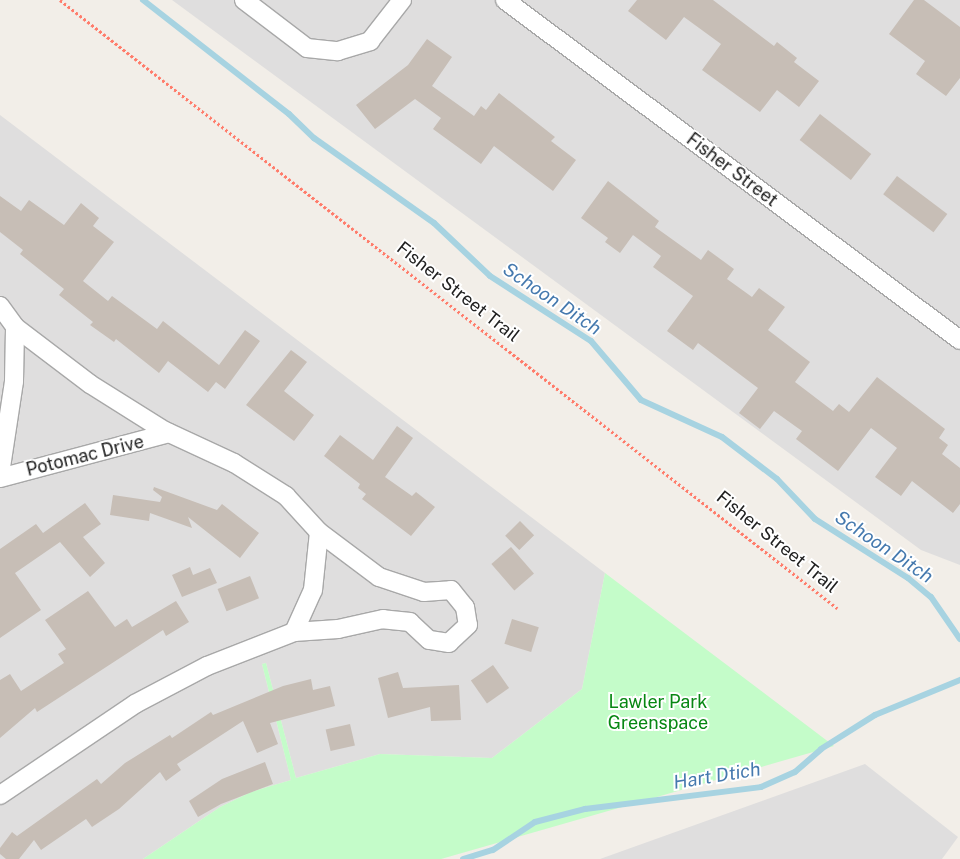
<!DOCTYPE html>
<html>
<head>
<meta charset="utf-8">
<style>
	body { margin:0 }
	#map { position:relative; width:960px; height:859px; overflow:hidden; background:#f2eee8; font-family:"Public Sans",sans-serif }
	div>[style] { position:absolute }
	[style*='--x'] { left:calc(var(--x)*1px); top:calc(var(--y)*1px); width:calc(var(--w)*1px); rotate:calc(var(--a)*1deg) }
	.residential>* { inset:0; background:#dfdede }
	.park>* { inset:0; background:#c4fcc9 }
	.stream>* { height:6px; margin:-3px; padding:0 3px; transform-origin:3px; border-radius:3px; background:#a7d3e1 }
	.building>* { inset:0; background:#c7beb6; transform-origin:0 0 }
	.path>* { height:3px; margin-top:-1.5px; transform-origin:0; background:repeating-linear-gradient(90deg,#ff7c6b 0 2.5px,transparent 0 5px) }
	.roads { filter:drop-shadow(1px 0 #a8a8a8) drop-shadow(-1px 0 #a8a8a8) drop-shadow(0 1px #a8a8a8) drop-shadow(0 -1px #a8a8a8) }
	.street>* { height:18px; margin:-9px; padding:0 9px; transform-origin:9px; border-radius:9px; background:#fff }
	span { translate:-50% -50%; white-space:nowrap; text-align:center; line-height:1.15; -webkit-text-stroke:4px #fff; paint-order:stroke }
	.street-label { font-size:18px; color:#212121 }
	.park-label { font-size:18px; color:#078713 }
	.water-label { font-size:19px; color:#4579ae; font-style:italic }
</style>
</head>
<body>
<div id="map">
	<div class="residential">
		<i style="clip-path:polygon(172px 0,960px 0,960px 565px,921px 550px)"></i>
		<i style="clip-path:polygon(0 115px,605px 573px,582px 689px,492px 758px,380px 754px,296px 778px,266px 663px,262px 664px,291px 780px,251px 792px,220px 807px,143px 859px,0 859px)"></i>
		<i style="clip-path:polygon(865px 764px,958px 837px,942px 859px,600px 859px)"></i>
	</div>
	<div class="park">
		<i style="clip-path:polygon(605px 573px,834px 746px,441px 859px,143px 859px,220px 807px,251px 792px,291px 780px,262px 664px,266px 663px,296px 778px,380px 754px,492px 758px,582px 689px)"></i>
	</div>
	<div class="stream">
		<i style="--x:143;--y:0;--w:185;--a:38"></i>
		<i style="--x:289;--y:114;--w:35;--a:44"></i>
		<i style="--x:314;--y:138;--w:147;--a:35.3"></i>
		<i style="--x:434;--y:223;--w:77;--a:43.4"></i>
		<i style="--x:490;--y:276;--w:120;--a:32.8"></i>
		<i style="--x:591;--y:341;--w:77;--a:49.7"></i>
		<i style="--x:641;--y:400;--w:89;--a:24.6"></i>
		<i style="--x:722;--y:437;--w:69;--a:37.4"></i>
		<i style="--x:777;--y:479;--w:55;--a:46.5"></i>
		<i style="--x:815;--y:519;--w:110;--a:32.4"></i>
		<i style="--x:908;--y:578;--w:30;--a:40"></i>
		<i style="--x:931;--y:597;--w:51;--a:55.4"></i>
		<i style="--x:463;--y:859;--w:31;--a:-17"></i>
		<i style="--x:493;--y:850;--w:50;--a:-33.7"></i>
		<i style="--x:535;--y:822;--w:52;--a:-14.6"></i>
		<i style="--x:585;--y:809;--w:177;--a:-7.1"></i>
		<i style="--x:761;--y:787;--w:37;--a:-24"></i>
		<i style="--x:795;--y:772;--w:35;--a:-41"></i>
		<i style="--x:821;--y:749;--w:64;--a:-32.2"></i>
		<i style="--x:875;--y:715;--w:92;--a:-22.4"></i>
	</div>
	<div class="building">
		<i style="clip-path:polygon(637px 0,713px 0,774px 46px,777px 42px,797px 58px,794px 62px,819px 81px,799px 107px,777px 90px,760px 112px,702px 70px,721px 44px,684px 17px,666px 40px,628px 11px)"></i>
		<i style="clip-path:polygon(914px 0,924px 0,960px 27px,960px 78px,946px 96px,916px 74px,925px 61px,889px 34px)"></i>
		<i style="clip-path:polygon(427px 39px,452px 57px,432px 86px,474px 116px,481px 106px,486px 110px,499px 93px,555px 137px,551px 141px,576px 160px,553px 191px,494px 146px,481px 164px,433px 129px,441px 118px,415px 99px,375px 129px,356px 105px,408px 65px)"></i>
		<i style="left:820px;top:114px;width:65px;height:33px;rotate:38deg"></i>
		<i style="left:897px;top:176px;width:63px;height:23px;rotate:37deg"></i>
		<i style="clip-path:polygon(608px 181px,659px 221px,655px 227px,701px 260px,708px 250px,734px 269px,727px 279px,752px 297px,759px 288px,785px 307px,768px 330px,810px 362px,795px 382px,833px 411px,839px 404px,849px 412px,877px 377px,945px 429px,939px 438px,948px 445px,942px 454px,960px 468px,960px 504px,953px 513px,912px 481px,901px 496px,875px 477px,897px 448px,871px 428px,838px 471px,796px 439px,802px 431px,774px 411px,760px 429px,739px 413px,758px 388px,698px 343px,693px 350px,667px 331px,693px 296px,653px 267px,661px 256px,633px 235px,620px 253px,605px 242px,608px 238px,581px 218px)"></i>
		<i style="clip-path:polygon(0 196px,21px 211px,29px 200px,64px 225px,81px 203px,99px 218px,93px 226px,114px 242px,83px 281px,108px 301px,112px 296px,157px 329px,163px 321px,219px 365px,245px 330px,260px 341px,225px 389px,216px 382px,208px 392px,168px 361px,159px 373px,116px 339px,114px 342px,90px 325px,93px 322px,59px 295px,64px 289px,20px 254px,23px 250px,0 232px)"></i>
		<i style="clip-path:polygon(291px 350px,307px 362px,284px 391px,314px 415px,294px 441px,246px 405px)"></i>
		<i style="clip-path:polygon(397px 426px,413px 438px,385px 477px,412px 496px,416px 492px,435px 507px,411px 536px,362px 499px,366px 494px,358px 488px,360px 484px,324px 456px,340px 435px,373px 460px)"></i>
		<i style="clip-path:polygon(154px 487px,217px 510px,222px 504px,259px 533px,240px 558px,188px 517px,192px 528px,150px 513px,149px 521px,110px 515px,113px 495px,160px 502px,162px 497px,153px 490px)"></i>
		<i style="clip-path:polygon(85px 503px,101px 524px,83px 537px,105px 563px,90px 577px,60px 542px,15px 573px,41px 610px,0 638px,0 549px,36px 524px,43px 533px)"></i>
		<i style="left:520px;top:521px;width:20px;height:21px;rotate:45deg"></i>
		<i style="left:511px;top:547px;width:35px;height:26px;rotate:49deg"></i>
		<i style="clip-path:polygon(190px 567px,193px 575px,210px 568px,217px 583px,182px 597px,172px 575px)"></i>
		<i style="left:250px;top:576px;width:24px;height:35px;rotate:68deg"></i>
		<i style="clip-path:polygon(88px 591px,115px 627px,127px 619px,132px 627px,176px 601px,189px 622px,166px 636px,163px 630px,37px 712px,35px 708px,0 738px,0 680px,10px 674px,21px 691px,64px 663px,58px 654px,66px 649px,45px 620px)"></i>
		<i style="left:512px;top:619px;width:28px;height:26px;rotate:17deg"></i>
		<i style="left:493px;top:665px;width:28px;height:27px;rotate:55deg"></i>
		<i style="clip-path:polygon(398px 672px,403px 688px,459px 685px,461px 720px,431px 721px,430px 707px,388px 718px,378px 678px)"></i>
		<i style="clip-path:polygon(311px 679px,313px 690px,330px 686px,335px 706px,270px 723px,278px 744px,257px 753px,243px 721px,177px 764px,181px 770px,166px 781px,160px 772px,119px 809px,92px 827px,86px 819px,41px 850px,34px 840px,19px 859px,6px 859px,0 854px,0 848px,12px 832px,17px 836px,97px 779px,101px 784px,125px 763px,170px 735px,172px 738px,211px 712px,213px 715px,283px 686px)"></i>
		<i style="left:350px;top:724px;width:22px;height:25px;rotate:77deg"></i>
		<i style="clip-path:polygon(265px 762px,273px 784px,221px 804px,198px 817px,189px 801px,222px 779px)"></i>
	</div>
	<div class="path">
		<i style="--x:60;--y:0;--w:987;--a:38.04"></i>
	</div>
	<div class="roads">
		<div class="street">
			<i style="--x:244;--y:0;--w:79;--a:37.3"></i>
			<i style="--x:307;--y:48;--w:31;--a:6"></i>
			<i style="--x:338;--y:51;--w:34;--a:-17"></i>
			<i style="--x:370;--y:41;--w:52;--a:-52"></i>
			<i style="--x:505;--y:0;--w:568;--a:36.77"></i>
			<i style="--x:0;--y:306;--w:26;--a:54"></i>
			<i style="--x:15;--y:327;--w:94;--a:37.2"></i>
			<i style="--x:90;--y:384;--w:89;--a:32.1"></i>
			<i style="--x:165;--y:431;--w:76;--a:24.9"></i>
			<i style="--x:234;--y:463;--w:62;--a:32.4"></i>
			<i style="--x:286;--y:496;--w:49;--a:47.5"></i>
			<i style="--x:319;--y:532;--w:75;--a:36.9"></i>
			<i style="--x:379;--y:577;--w:47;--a:18.4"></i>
			<i style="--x:424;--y:592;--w:27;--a:-4"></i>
			<i style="--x:451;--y:590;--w:22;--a:51"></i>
			<i style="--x:465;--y:607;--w:18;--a:81"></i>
			<i style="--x:468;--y:625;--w:26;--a:137"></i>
			<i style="--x:449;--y:643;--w:20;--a:-171"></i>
			<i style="--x:429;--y:640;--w:26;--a:-137"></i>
			<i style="--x:410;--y:622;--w:27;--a:-174"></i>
			<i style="--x:383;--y:619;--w:46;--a:167.5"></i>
			<i style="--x:338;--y:629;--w:44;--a:176.1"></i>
			<i style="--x:294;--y:632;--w:93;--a:158.7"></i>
			<i style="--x:207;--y:666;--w:81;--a:152.2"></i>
			<i style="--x:135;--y:704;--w:163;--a:146"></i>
			<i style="--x:0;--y:474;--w:94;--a:-81.4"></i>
			<i style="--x:14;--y:381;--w:54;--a:-88.9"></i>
			<i style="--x:0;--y:478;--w:175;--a:-14.9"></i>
			<i style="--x:294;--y:632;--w:46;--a:-65.7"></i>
			<i style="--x:313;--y:590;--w:58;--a:-84.1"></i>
		</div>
	</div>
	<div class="street-label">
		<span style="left:732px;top:170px;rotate:37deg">Fisher Street</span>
		<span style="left:458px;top:292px;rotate:38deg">Fisher Street Trail</span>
		<span style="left:85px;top:456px;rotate:-14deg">Potomac Drive</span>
		<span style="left:777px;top:542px;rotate:39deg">Fisher Street Trail</span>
	</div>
	<div class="park-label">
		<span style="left:658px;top:713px">Lawler Park<br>Greenspace</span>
	</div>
	<div class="water-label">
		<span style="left:552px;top:299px;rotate:34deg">Schoon Ditch</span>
		<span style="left:884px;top:547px;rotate:34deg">Schoon Ditch</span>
		<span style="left:717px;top:776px;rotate:-9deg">Hart Dtich</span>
	</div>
</div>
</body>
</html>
